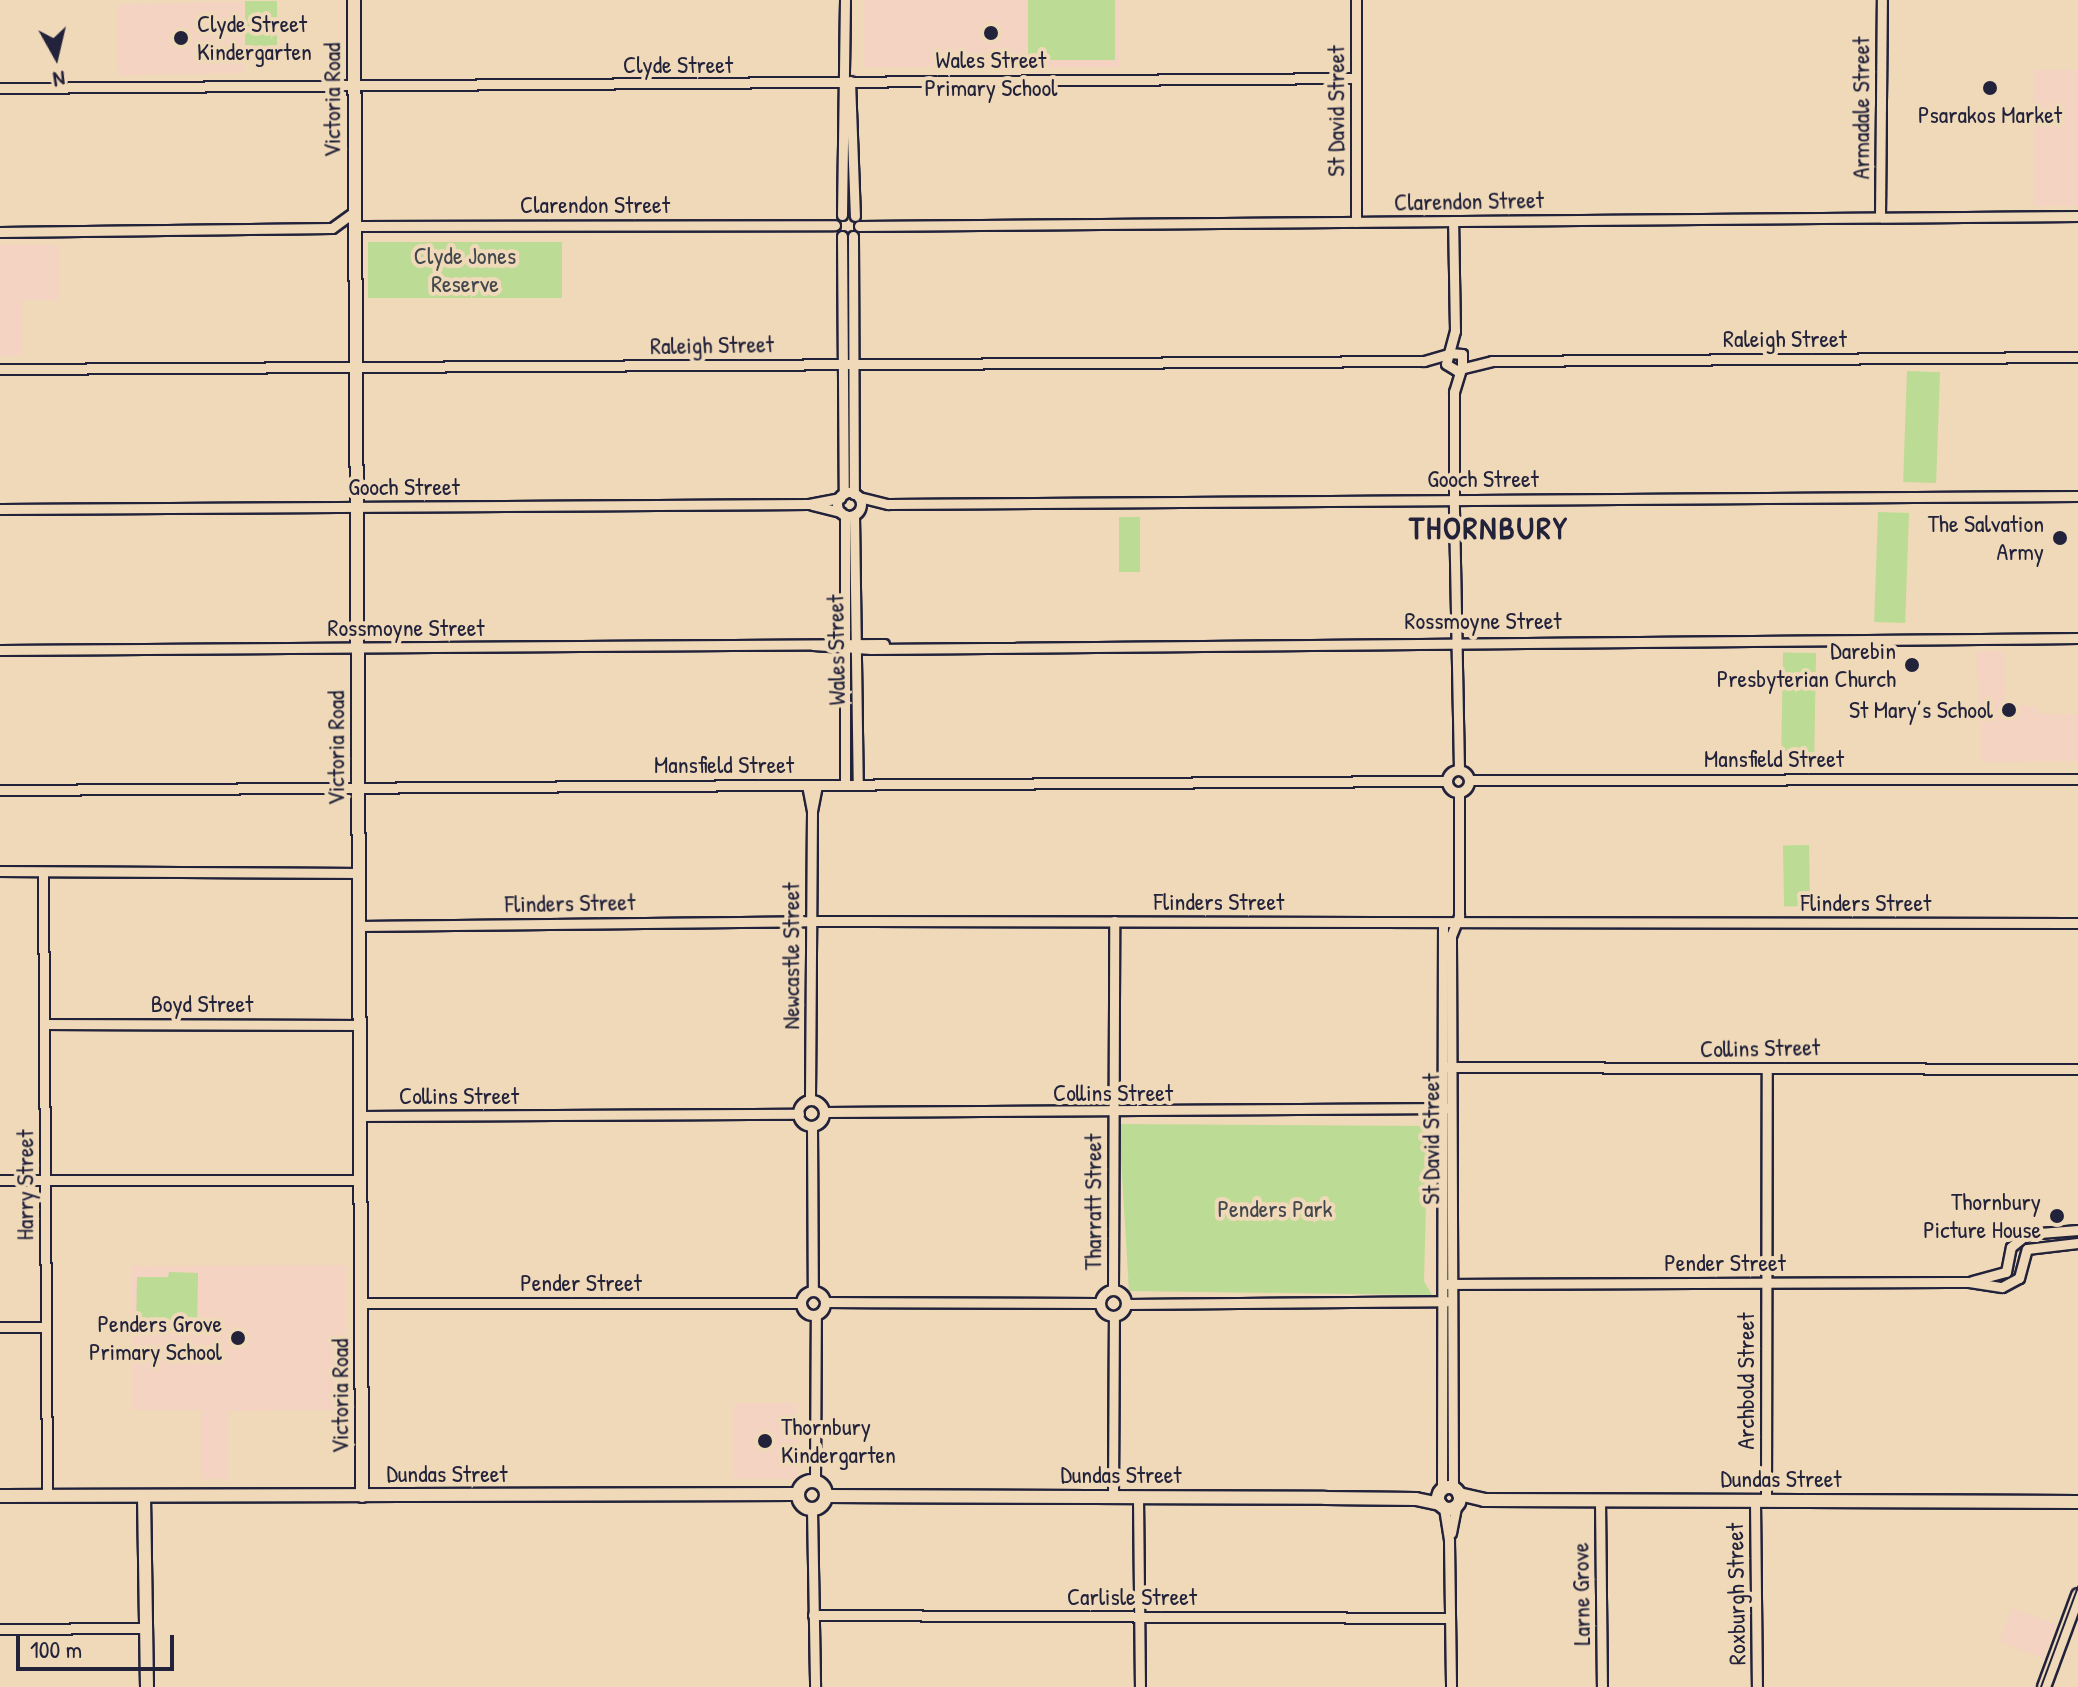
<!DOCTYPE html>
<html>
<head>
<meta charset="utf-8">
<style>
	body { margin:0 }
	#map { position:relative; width:2078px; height:1687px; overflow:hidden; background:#efd9b8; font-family:"Patrick Hand",sans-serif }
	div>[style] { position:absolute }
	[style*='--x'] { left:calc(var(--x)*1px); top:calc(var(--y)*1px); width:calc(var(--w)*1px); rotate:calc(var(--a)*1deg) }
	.built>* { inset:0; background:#f4d3c2; transform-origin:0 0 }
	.green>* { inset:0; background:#bcdb94; transform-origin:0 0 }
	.roads { filter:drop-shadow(2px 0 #22223b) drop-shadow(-2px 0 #22223b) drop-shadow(0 2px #22223b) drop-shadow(0 -2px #22223b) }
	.street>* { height:9px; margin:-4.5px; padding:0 4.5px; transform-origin:4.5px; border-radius:4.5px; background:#efd9b8 }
	.street>.ring { margin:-4.5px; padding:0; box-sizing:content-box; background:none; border:9px solid #efd9b8; border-radius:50% }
	.secondary>* { height:12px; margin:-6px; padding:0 6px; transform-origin:6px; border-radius:6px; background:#efd9b8 }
	.secondary>.ring { margin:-6px; padding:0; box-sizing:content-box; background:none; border:12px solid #efd9b8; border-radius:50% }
	.tram>* { height:2px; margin:-1px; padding:0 1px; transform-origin:1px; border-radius:1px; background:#22223b }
	.dots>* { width:22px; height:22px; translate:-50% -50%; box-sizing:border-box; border:4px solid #efd9b8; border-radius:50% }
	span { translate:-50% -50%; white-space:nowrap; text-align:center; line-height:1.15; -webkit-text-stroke:8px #efd9b8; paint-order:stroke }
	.poi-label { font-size:24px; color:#22223b }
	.left { translate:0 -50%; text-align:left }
	.right { translate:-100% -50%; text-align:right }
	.street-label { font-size:24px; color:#22223b }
	.park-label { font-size:24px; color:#41474d }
	.district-label { font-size:32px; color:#22223b; font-weight:700; letter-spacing:2px }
	.north { position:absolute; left:16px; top:16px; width:80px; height:80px; -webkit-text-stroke:6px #efd9b8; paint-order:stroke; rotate:172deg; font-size:22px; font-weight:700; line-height:32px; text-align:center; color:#22223b }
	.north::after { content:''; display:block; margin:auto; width:28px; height:36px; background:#22223b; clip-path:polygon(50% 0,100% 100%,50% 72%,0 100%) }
	.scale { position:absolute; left:16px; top:1635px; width:158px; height:36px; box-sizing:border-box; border:4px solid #22223b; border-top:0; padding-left:10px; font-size:24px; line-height:28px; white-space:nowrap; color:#22223b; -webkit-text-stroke:6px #efd9b8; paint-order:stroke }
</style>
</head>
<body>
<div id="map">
	<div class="built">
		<i style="left:863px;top:0;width:256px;height:67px"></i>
		<i style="left:243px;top:2px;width:71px;height:126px;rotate:89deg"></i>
		<i style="left:2034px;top:70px;width:44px;height:136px"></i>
		<i style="clip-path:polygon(0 245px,59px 245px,59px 300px,21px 300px,21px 356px,0 356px)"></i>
		<i style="clip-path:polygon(1977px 651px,2004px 651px,2005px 706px,2037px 706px,2037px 713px,2078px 715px,2078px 761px,1982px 762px)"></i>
		<i style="clip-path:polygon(345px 1265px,345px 1410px,227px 1411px,227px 1479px,202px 1479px,201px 1410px,132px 1410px,132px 1266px)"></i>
		<i style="left:734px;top:1403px;width:63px;height:76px"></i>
		<i style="left:2012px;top:1608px;width:47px;height:36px;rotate:21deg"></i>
	</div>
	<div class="green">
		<i style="left:1028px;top:0;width:87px;height:60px"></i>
		<i style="left:245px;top:1px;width:32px;height:57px"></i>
		<i style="left:368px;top:242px;width:194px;height:56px"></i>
		<i style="left:1907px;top:371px;width:33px;height:111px;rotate:2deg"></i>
		<i style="left:1878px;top:512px;width:31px;height:110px;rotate:2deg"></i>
		<i style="left:1140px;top:517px;width:55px;height:21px;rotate:90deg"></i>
		<i style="left:1816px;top:653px;width:110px;height:33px;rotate:91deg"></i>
		<i style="left:1809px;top:845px;width:61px;height:26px;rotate:89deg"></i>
		<i style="clip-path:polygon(1119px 1124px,1428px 1126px,1424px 1281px,1432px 1295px,1129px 1291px)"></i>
		<i style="clip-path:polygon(169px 1272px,198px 1273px,197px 1331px,136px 1330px,137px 1277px,168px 1277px)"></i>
	</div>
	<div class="roads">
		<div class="street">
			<i style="--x:1356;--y:0;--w:222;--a:90"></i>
			<i style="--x:850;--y:81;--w:135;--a:87.9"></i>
			<i style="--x:0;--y:88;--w:1356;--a:-0.42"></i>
			<i style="--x:842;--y:215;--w:215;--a:-89.2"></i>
			<i style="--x:1880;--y:217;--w:217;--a:-89.5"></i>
			<i style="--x:355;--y:226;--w:480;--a:-0.1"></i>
			<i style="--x:859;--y:226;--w:1219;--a:-0.47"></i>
			<i style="--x:0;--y:232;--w:332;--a:-0.7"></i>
			<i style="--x:332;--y:228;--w:27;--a:-36"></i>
			<i style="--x:842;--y:236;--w:258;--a:89.6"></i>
			<i style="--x:853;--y:236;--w:258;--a:89.8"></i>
			<i style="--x:1449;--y:353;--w:23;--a:-75"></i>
			<i style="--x:1455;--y:331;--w:110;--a:-91"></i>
			<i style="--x:1462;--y:368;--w:14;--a:-90"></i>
			<i style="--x:1462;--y:354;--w:13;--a:-176"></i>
			<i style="--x:1449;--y:353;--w:11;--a:105"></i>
			<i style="--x:1446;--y:364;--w:12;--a:31"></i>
			<i style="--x:1456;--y:370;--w:37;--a:-14"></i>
			<i style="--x:1492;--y:361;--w:586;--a:-0.39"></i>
			<i style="--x:0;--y:369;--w:1424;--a:-0.32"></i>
			<i style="--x:1424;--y:361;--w:25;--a:-16"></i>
			<i class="ring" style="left:837px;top:492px;width:15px;height:15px"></i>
			<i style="--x:859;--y:497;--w:30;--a:14"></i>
			<i style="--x:888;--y:504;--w:1190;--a:-0.39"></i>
			<i style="--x:812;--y:505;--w:30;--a:14"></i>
			<i style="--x:0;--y:509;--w:809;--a:-0.35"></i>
			<i style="--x:809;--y:504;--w:32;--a:-11"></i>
			<i style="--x:845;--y:515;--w:270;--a:90"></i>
			<i style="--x:854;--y:515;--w:270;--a:89.2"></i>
			<i style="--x:813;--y:645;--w:58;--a:3.9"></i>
			<i style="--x:871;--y:649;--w:1207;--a:-0.52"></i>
			<i style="--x:0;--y:650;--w:884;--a:-0.39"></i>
			<i style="--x:1459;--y:770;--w:271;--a:-91.1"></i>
			<i style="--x:1454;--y:499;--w:107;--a:-90"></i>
			<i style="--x:1454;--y:392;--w:24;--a:-73"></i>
			<i class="ring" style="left:1447px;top:770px;width:13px;height:13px"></i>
			<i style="--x:1469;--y:780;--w:609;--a:-0.09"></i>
			<i style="--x:807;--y:785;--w:26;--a:79"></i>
			<i style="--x:812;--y:811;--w:289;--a:90.4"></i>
			<i style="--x:0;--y:790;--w:1447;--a:-0.36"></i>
			<i style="--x:812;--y:811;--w:26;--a:-79"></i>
			<i style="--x:0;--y:871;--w:359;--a:0.3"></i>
			<i style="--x:43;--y:874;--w:622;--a:89.63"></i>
			<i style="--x:359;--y:926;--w:452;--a:-0.6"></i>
			<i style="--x:811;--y:921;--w:1267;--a:0.09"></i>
			<i style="--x:44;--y:1024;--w:315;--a:0.2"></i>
			<i style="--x:1443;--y:1067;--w:635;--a:0.18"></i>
			<i class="ring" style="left:798px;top:1100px;width:17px;height:17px"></i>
			<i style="--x:824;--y:1112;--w:627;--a:-0.37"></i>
			<i style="--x:360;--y:1116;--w:439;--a:-0.3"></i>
			<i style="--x:812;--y:1126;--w:165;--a:89.7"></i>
			<i style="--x:0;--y:1180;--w:360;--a:0"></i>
			<i style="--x:1972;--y:1281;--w:35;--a:-15"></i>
			<i style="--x:2006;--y:1272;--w:25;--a:-79"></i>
			<i style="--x:2011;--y:1247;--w:21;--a:-39"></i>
			<i style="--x:2027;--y:1234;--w:51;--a:-4.5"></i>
			<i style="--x:1443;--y:1284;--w:526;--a:-0.22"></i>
			<i style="--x:1969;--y:1282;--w:33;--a:9"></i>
			<i style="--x:2002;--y:1287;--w:19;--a:-28"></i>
			<i style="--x:2019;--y:1278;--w:30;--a:-75"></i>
			<i style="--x:2027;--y:1249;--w:51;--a:-6.7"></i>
			<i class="ring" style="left:1100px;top:1290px;width:17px;height:17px"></i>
			<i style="--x:1113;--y:1290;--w:369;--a:-89.8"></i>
			<i class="ring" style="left:801px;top:1291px;width:15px;height:15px"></i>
			<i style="--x:825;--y:1302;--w:275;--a:0.2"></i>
			<i style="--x:361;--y:1303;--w:439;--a:0"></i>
			<i style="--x:1127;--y:1304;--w:320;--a:-0.5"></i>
			<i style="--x:0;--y:1327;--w:46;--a:0"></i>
			<i style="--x:815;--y:1481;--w:166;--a:-89.7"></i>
			<i style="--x:1453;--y:1488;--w:552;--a:-90.21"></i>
			<i style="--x:1451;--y:936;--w:22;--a:-68"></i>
			<i style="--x:1459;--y:916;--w:124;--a:-90"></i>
			<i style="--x:1442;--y:1490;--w:567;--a:-89.9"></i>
			<i style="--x:1113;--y:1496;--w:179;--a:-89.7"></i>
			<i style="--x:1138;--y:1498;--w:189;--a:89.4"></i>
			<i style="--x:1600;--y:1500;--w:187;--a:89.4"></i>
			<i style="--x:1755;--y:1501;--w:186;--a:89.4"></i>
			<i style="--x:1766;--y:1501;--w:431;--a:-89.9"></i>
			<i style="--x:1444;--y:1508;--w:33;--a:81"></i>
			<i style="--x:1449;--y:1541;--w:146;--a:89.2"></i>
			<i style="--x:812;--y:1509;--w:178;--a:89"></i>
			<i style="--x:1451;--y:1533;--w:26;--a:-79"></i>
			<i style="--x:813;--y:1615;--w:637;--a:0.27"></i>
			<i style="--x:0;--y:1629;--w:146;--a:-0.4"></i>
		</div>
		<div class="secondary">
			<i style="--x:354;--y:0;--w:1496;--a:89.69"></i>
			<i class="ring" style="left:798px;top:1481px;width:16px;height:16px"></i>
			<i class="ring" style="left:1438px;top:1487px;width:10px;height:10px"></i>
			<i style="--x:1459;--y:1494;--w:26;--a:13"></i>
			<i style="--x:1484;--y:1500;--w:594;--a:0.19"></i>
			<i style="--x:0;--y:1496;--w:797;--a:-0.14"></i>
			<i style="--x:144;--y:1496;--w:191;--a:89.1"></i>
			<i style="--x:826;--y:1496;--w:499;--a:0.2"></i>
			<i style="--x:1325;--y:1498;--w:91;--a:0.6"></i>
			<i style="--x:1416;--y:1499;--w:25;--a:12"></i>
			<i style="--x:2044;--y:1687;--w:98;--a:-69.7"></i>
		</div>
	</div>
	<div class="tram">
		<i style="--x:2041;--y:1687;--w:107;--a:-69.7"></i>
	</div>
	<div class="dots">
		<i style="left:991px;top:33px;background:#22223b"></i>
		<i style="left:181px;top:38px;background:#22223b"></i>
		<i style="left:1990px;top:88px;background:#22223b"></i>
		<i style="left:2060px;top:538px;background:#22223b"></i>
		<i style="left:1912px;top:665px;background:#22223b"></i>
		<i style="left:2009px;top:710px;background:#22223b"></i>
		<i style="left:2057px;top:1216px;background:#22223b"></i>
		<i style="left:238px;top:1338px;background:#22223b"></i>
		<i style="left:765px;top:1441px;background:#22223b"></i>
	</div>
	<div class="poi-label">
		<span class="left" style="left:197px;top:38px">Clyde Street<br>Kindergarten</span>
		<span style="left:991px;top:74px">Wales Street<br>Primary School</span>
		<span style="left:1990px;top:115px">Psarakos Market</span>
		<span class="right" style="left:2044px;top:538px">The Salvation<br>Army</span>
		<span class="right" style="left:1896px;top:665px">Darebin<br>Presbyterian Church</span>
		<span class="right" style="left:1993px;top:710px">St Mary’s School</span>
		<span class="right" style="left:2041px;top:1216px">Thornbury<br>Picture House</span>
		<span class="right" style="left:222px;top:1338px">Penders Grove<br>Primary School</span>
		<span class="left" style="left:781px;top:1441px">Thornbury<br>Kindergarten</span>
	</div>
	<div class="street-label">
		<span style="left:678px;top:65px">Clyde Street</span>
		<span style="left:332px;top:100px;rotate:-90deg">Victoria Road</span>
		<span style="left:1861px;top:108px;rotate:-90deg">Armadale Street</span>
		<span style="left:1336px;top:111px;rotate:-90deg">St David Street</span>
		<span style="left:1469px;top:201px;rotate:-1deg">Clarendon Street</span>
		<span style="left:595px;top:205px">Clarendon Street</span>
		<span style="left:1785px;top:339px">Raleigh Street</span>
		<span style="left:712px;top:345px;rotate:-1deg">Raleigh Street</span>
		<span style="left:1483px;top:479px">Gooch Street</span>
		<span style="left:404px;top:487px">Gooch Street</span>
		<span style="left:1483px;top:621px">Rossmoyne Street</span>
		<span style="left:406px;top:628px">Rossmoyne Street</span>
		<span style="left:836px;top:650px;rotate:-91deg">Wales Street</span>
		<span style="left:336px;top:748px;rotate:-90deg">Victoria Road</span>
		<span style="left:1774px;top:759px">Mansfield Street</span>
		<span style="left:724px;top:765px">Mansfield Street</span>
		<span style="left:1219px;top:902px">Flinders Street</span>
		<span style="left:570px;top:903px;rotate:-1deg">Flinders Street</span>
		<span style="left:1866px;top:903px">Flinders Street</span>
		<span style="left:791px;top:956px;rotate:-90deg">Newcastle Street</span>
		<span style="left:202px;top:1004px">Boyd Street</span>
		<span style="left:1760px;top:1048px;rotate:-1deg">Collins Street</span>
		<span style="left:1113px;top:1093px">Collins Street</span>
		<span style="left:459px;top:1096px">Collins Street</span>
		<span style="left:1431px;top:1139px;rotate:-90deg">St David Street</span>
		<span style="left:25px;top:1185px;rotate:-90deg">Harry Street</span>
		<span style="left:1093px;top:1202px;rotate:-90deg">Tharratt Street</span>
		<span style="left:1725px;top:1263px">Pender Street</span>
		<span style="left:581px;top:1283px">Pender Street</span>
		<span style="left:1746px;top:1381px;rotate:-90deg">Archbold Street</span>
		<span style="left:340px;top:1396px;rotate:-90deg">Victoria Road</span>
		<span style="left:447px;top:1474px">Dundas Street</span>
		<span style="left:1121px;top:1475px">Dundas Street</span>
		<span style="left:1781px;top:1479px">Dundas Street</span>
		<span style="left:1581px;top:1594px;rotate:-91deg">Larne Grove</span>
		<span style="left:1736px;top:1594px;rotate:-91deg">Roxburgh Street</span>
		<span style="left:1132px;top:1597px">Carlisle Street</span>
	</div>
	<div class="park-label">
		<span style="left:465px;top:270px">Clyde Jones<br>Reserve</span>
		<span style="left:1275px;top:1209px">Penders Park</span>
	</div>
	<div class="district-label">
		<span style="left:1489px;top:528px">THORNBURY</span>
	</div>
	<div class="north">N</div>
	<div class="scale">100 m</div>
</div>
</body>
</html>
